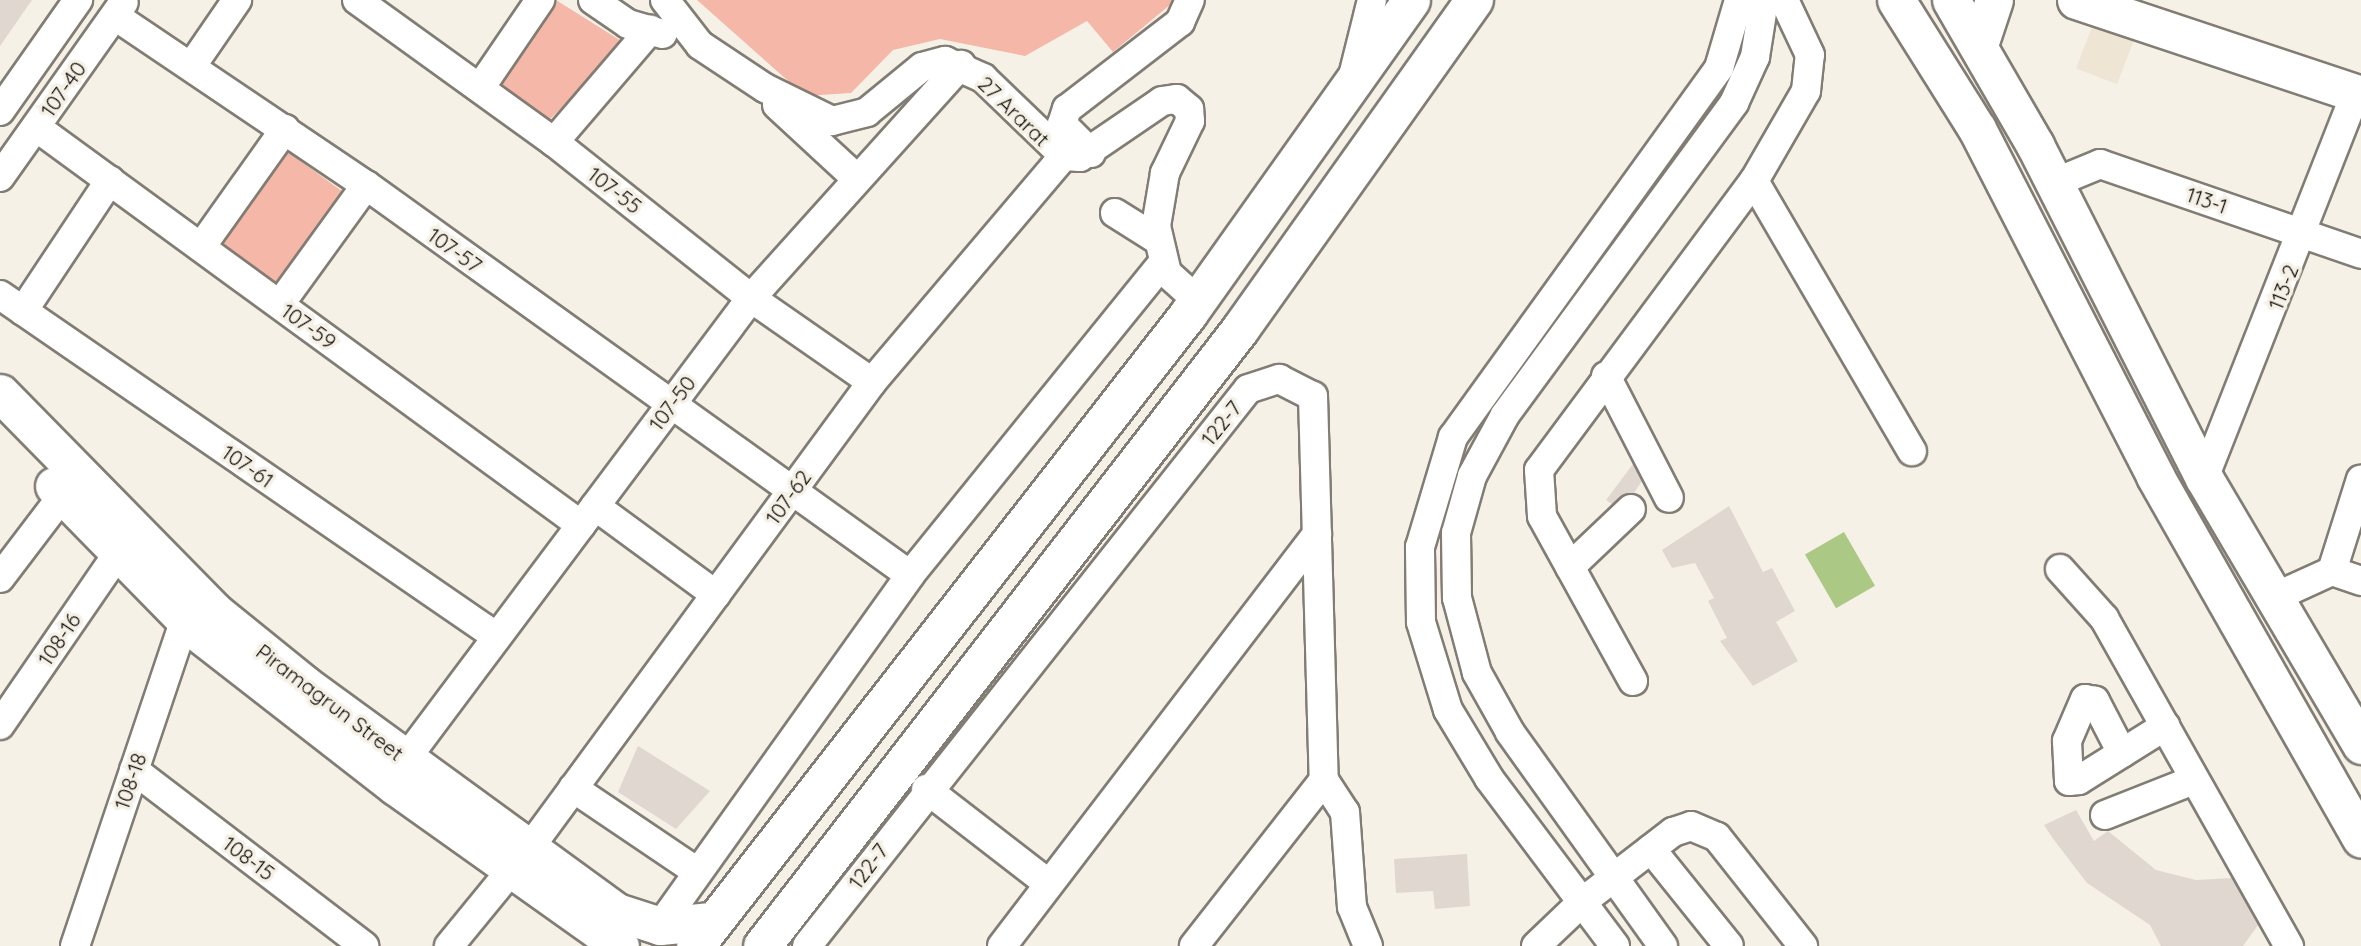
<!DOCTYPE html>
<html>
<head>
<meta charset="utf-8">
<style>
	body { margin:0 }
	#map { position:relative; width:2361px; height:946px; overflow:hidden; background:#f6f1e7; font-family:Quicksand,sans-serif }
	div>[style] { position:absolute }
	[style*='--x'] { left:calc(var(--x)*1px); top:calc(var(--y)*1px); width:calc(var(--w)*1px); rotate:calc(var(--a)*1deg) }
	.built>* { inset:0; background:#efe5d5; transform-origin:0 0 }
	.green>* { inset:0; background:#f5b8a8; transform-origin:0 0 }
	.water>* { inset:0; background:#abc985; transform-origin:0 0 }
	.building>* { inset:0; background:#e0d7d0 }
	.roads { filter:drop-shadow(2px 0 #827d74) drop-shadow(-2px 0 #827d74) drop-shadow(0 2px #827d74) drop-shadow(0 -2px #827d74) }
	.minor>* { height:28px; margin:-14px; padding:0 14px; transform-origin:14px; border-radius:14px; background:#fff }
	.major>* { height:37px; margin:-18.5px; padding:0 18.5px; transform-origin:18.5px; border-radius:18.5px; background:#fff }
	span { translate:-50% -50%; white-space:nowrap; text-align:center; line-height:1.15; -webkit-text-stroke:7px #f6f1e7; paint-order:stroke }
	.street-label { font-size:21px; color:#12100d }
</style>
</head>
<body>
<div id="map">
	<div class="built">
		<i style="left:2095px;top:19px;width:44px;height:53px;rotate:21deg"></i>
	</div>
	<div class="green">
		<i style="clip-path:polygon(556px 0,626px 44px,542px 127px,492px 88px)"></i>
		<i style="clip-path:polygon(697px 0,1176px 0,1113px 52px,1087px 21px,1025px 56px,940px 39px,893px 50px,851px 93px,805px 96px)"></i>
		<i style="left:284px;top:149px;width:77px;height:119px;rotate:36deg"></i>
	</div>
	<div class="water">
		<i style="left:1844px;top:532px;width:62px;height:45px;rotate:60deg"></i>
	</div>
	<div class="building">
		<i style="clip-path:polygon(0 0,32px 0,0 46px)"></i>
		<i style="clip-path:polygon(1633px 464px,1642px 481px,1634px 493px,1612px 504px,1606px 500px)"></i>
		<i style="clip-path:polygon(1729px 506px,1763px 572px,1772px 568px,1795px 611px,1776px 622px,1798px 661px,1753px 686px,1720px 641px,1727px 638px,1708px 601px,1714px 598px,1695px 563px,1672px 568px,1662px 550px)"></i>
		<i style="clip-path:polygon(638px 746px,710px 791px,676px 829px,618px 792px)"></i>
		<i style="clip-path:polygon(2076px 810px,2094px 841px,2108px 831px,2156px 870px,2196px 880px,2232px 878px,2258px 925px,2243px 946px,2161px 946px,2150px 925px,2087px 883px,2054px 840px,2044px 825px)"></i>
		<i style="clip-path:polygon(1467px 854px,1470px 906px,1435px 909px,1433px 891px,1396px 893px,1394px 859px)"></i>
	</div>
	<div class="roads">
		<div class="minor">
			<i style="--x:357;--y:0;--w:243;--a:35.8"></i>
			<i style="--x:554;--y:142;--w:251;--a:38.4"></i>
			<i style="--x:751;--y:298;--w:147;--a:34.8"></i>
			<i style="--x:593;--y:0;--w:42;--a:34.4"></i>
			<i style="--x:628;--y:24;--w:36;--a:16"></i>
			<i style="--x:665;--y:0;--w:57;--a:52.1"></i>
			<i style="--x:700;--y:45;--w:78;--a:33.5"></i>
			<i style="--x:765;--y:88;--w:75;--a:26.2"></i>
			<i style="--x:832;--y:121;--w:36;--a:-14"></i>
			<i style="--x:867;--y:112;--w:71;--a:-39.3"></i>
			<i style="--x:922;--y:67;--w:24;--a:-15"></i>
			<i style="--x:945;--y:61;--w:42;--a:24.1"></i>
			<i style="--x:983;--y:78;--w:112;--a:43.9"></i>
			<i style="--x:1064;--y:156;--w:16;--a:4"></i>
			<i style="--x:1080;--y:157;--w:99;--a:-34.3"></i>
			<i style="--x:1162;--y:101;--w:15;--a:-8"></i>
			<i style="--x:1177;--y:99;--w:16;--a:40"></i>
			<i style="--x:1189;--y:109;--w:12;--a:85"></i>
			<i style="--x:1190;--y:121;--w:58;--a:115.7"></i>
			<i style="--x:1165;--y:173;--w:54;--a:99.6"></i>
			<i style="--x:1156;--y:226;--w:48;--a:76.8"></i>
			<i style="--x:1167;--y:273;--w:42;--a:42.1"></i>
			<i style="--x:115;--y:16;--w:303;--a:34"></i>
			<i style="--x:366;--y:185;--w:669;--a:35.64"></i>
			<i style="--x:193;--y:64;--w:78;--a:-55.5"></i>
			<i style="--x:1354;--y:72;--w:74;--a:-76"></i>
			<i style="--x:480;--y:88;--w:107;--a:-55.7"></i>
			<i style="--x:777;--y:105;--w:106;--a:42.7"></i>
			<i style="--x:0;--y:111;--w:136;--a:-54.9"></i>
			<i style="--x:36;--y:127;--w:675;--a:36.14"></i>
			<i style="--x:554;--y:142;--w:148;--a:-49.4"></i>
			<i style="--x:1091;--y:153;--w:41;--a:-135"></i>
			<i style="--x:1062;--y:124;--w:16;--a:-72"></i>
			<i style="--x:1067;--y:109;--w:143;--a:-37.6"></i>
			<i style="--x:1180;--y:22;--w:24;--a:-66"></i>
			<i style="--x:0;--y:177;--w:214;--a:-54.7"></i>
			<i style="--x:1754;--y:181;--w:313;--a:59.7"></i>
			<i style="--x:2054;--y:183;--w:50;--a:-22.4"></i>
			<i style="--x:2100;--y:164;--w:276;--a:19"></i>
			<i style="--x:1115;--y:213;--w:51;--a:32.1"></i>
			<i style="--x:201;--y:247;--w:145;--a:-54.6"></i>
			<i style="--x:0;--y:295;--w:603;--a:34.53"></i>
			<i style="--x:280;--y:304;--w:147;--a:-54.1"></i>
			<i style="--x:23;--y:311;--w:157;--a:-56.4"></i>
			<i style="--x:1606;--y:376;--w:137;--a:62.7"></i>
			<i style="--x:2204;--y:478;--w:414;--a:-68.5"></i>
			<i style="--x:595;--y:506;--w:150;--a:36.3"></i>
			<i style="--x:1570;--y:567;--w:84;--a:-43.6"></i>
			<i style="--x:2060;--y:569;--w:66;--a:48.1"></i>
			<i style="--x:2104;--y:618;--w:377;--a:60.6"></i>
			<i style="--x:2332;--y:571;--w:31;--a:19"></i>
			<i style="--x:0;--y:578;--w:104;--a:-52.8"></i>
			<i style="--x:2275;--y:597;--w:63;--a:-24.5"></i>
			<i style="--x:2332;--y:571;--w:96;--a:-72.5"></i>
			<i style="--x:1633;--y:681;--w:188;--a:-118.9"></i>
			<i style="--x:1542;--y:516;--w:46;--a:-93.7"></i>
			<i style="--x:1539;--y:470;--w:360;--a:-53.4"></i>
			<i style="--x:1754;--y:181;--w:104;--a:-60"></i>
			<i style="--x:1806;--y:91;--w:36;--a:-84"></i>
			<i style="--x:1810;--y:55;--w:61;--a:-115.3"></i>
			<i style="--x:0;--y:725;--w:209;--a:-55.5"></i>
			<i style="--x:2122;--y:753;--w:59;--a:-117.4"></i>
			<i style="--x:2095;--y:701;--w:10;--a:-169"></i>
			<i style="--x:2085;--y:699;--w:46;--a:113.2"></i>
			<i style="--x:2067;--y:741;--w:40;--a:87.1"></i>
			<i style="--x:2069;--y:781;--w:10;--a:-6"></i>
			<i style="--x:2079;--y:780;--w:102;--a:-32.1"></i>
			<i style="--x:405;--y:760;--w:577;--a:-53.17"></i>
			<i style="--x:751;--y:298;--w:314;--a:-48"></i>
			<i style="--x:134;--y:770;--w:290;--a:37.4"></i>
			<i style="--x:1324;--y:780;--w:38;--a:57"></i>
			<i style="--x:1345;--y:812;--w:95;--a:85.8"></i>
			<i style="--x:1352;--y:907;--w:42;--a:67.7"></i>
			<i style="--x:573;--y:788;--w:148;--a:34"></i>
			<i style="--x:926;--y:789;--w:155;--a:37.7"></i>
			<i style="--x:2105;--y:815;--w:96;--a:-21.5"></i>
			<i style="--x:1651;--y:849;--w:124;--a:51.2"></i>
			<i style="--x:528;--y:850;--w:581;--a:-53.68"></i>
			<i style="--x:872;--y:382;--w:297;--a:-49.7"></i>
			<i style="--x:660;--y:926;--w:431;--a:-54.5"></i>
			<i style="--x:910;--y:575;--w:402;--a:-51"></i>
			<i style="--x:75;--y:946;--w:348;--a:-71.4"></i>
			<i style="--x:449;--y:946;--w:99;--a:-50.7"></i>
			<i style="--x:807;--y:946;--w:710;--a:-51.63"></i>
			<i style="--x:1248;--y:389;--w:33;--a:-18"></i>
			<i style="--x:1279;--y:379;--w:38;--a:27"></i>
			<i style="--x:1313;--y:396;--w:384;--a:88.4"></i>
			<i style="--x:1324;--y:780;--w:211;--a:128.1"></i>
			<i style="--x:1002;--y:946;--w:519;--a:-52.6"></i>
			<i style="--x:1536;--y:946;--w:64;--a:-43.7"></i>
			<i style="--x:1582;--y:902;--w:115;--a:-37.6"></i>
			<i style="--x:1673;--y:832;--w:19;--a:-18"></i>
			<i style="--x:1691;--y:826;--w:28;--a:23"></i>
			<i style="--x:1717;--y:837;--w:139;--a:51.7"></i>
			<i style="--x:1615;--y:946;--w:210;--a:-126.9"></i>
			<i style="--x:1489;--y:778;--w:79;--a:-121.1"></i>
			<i style="--x:1448;--y:710;--w:92;--a:-107.1"></i>
			<i style="--x:1421;--y:622;--w:75;--a:-90.8"></i>
			<i style="--x:1420;--y:547;--w:115;--a:-73.3"></i>
			<i style="--x:1453;--y:437;--w:455;--a:-54.2"></i>
			<i style="--x:1719;--y:68;--w:71;--a:-73.6"></i>
			<i style="--x:1663;--y:946;--w:263;--a:-125.6"></i>
			<i style="--x:1510;--y:732;--w:68;--a:-119.2"></i>
			<i style="--x:1477;--y:673;--w:78;--a:-104.9"></i>
			<i style="--x:1457;--y:598;--w:65;--a:-90.9"></i>
			<i style="--x:1456;--y:533;--w:59;--a:-74.3"></i>
			<i style="--x:1472;--y:476;--w:69;--a:-61.6"></i>
			<i style="--x:1505;--y:415;--w:387;--a:-53.7"></i>
			<i style="--x:1734;--y:103;--w:51;--a:-65.5"></i>
			<i style="--x:1755;--y:57;--w:58;--a:-81"></i>
		</div>
		<div class="major">
			<i style="--x:1896;--y:0;--w:152;--a:57.9"></i>
			<i style="--x:1977;--y:129;--w:390;--a:62.8"></i>
			<i style="--x:2155;--y:476;--w:417;--a:60.4"></i>
			<i style="--x:1951;--y:0;--w:168;--a:59.9"></i>
			<i style="--x:2035;--y:145;--w:373;--a:63.1"></i>
			<i style="--x:2204;--y:478;--w:310;--a:59.5"></i>
			<i style="--x:2076;--y:0;--w:300;--a:18.4"></i>
			<i style="--x:1980;--y:42;--w:44;--a:-71.6"></i>
			<i style="--x:0;--y:393;--w:305;--a:45.5"></i>
			<i style="--x:214;--y:611;--w:116;--a:39"></i>
			<i style="--x:304;--y:684;--w:387;--a:36.1"></i>
			<i style="--x:617;--y:912;--w:45;--a:18"></i>
			<i style="--x:660;--y:926;--w:51;--a:-5.6"></i>
			<i style="--x:54;--y:486;--w:203;--a:45.6"></i>
			<i style="--x:196;--y:631;--w:252;--a:37.9"></i>
			<i style="--x:395;--y:786;--w:276;--a:35.4"></i>
			<i style="--x:695;--y:946;--w:802;--a:-52.04"></i>
			<i style="--x:1188;--y:314;--w:385;--a:-54.6"></i>
			<i style="--x:762;--y:946;--w:780;--a:-52.23"></i>
			<i style="--x:1240;--y:329;--w:404;--a:-54.6"></i>
		</div>
	</div>
	<div class="street-label">
		<span style="left:63px;top:89px;rotate:-55deg">107-40</span>
		<span style="left:1014px;top:111px;rotate:44deg">27 Ararat</span>
		<span style="left:615px;top:190px;rotate:38deg">107-55</span>
		<span style="left:2207px;top:200px;rotate:19deg">113-1</span>
		<span style="left:455px;top:250px;rotate:36deg">107-57</span>
		<span style="left:2283px;top:287px;rotate:-68deg">113-2</span>
		<span style="left:309px;top:326px;rotate:36deg">107-59</span>
		<span style="left:672px;top:403px;rotate:-53deg">107-50</span>
		<span style="left:1221px;top:423px;rotate:-51deg">122-7</span>
		<span style="left:248px;top:466px;rotate:35deg">107-61</span>
		<span style="left:788px;top:497px;rotate:-54deg">107-62</span>
		<span style="left:59px;top:639px;rotate:-56deg">108-16</span>
		<span style="left:330px;top:702px;rotate:37deg">Piramagrun Street</span>
		<span style="left:130px;top:781px;rotate:-71deg">108-18</span>
		<span style="left:249px;top:858px;rotate:37deg">108-15</span>
		<span style="left:868px;top:866px;rotate:-53deg">122-7</span>
	</div>
</div>
</body>
</html>
